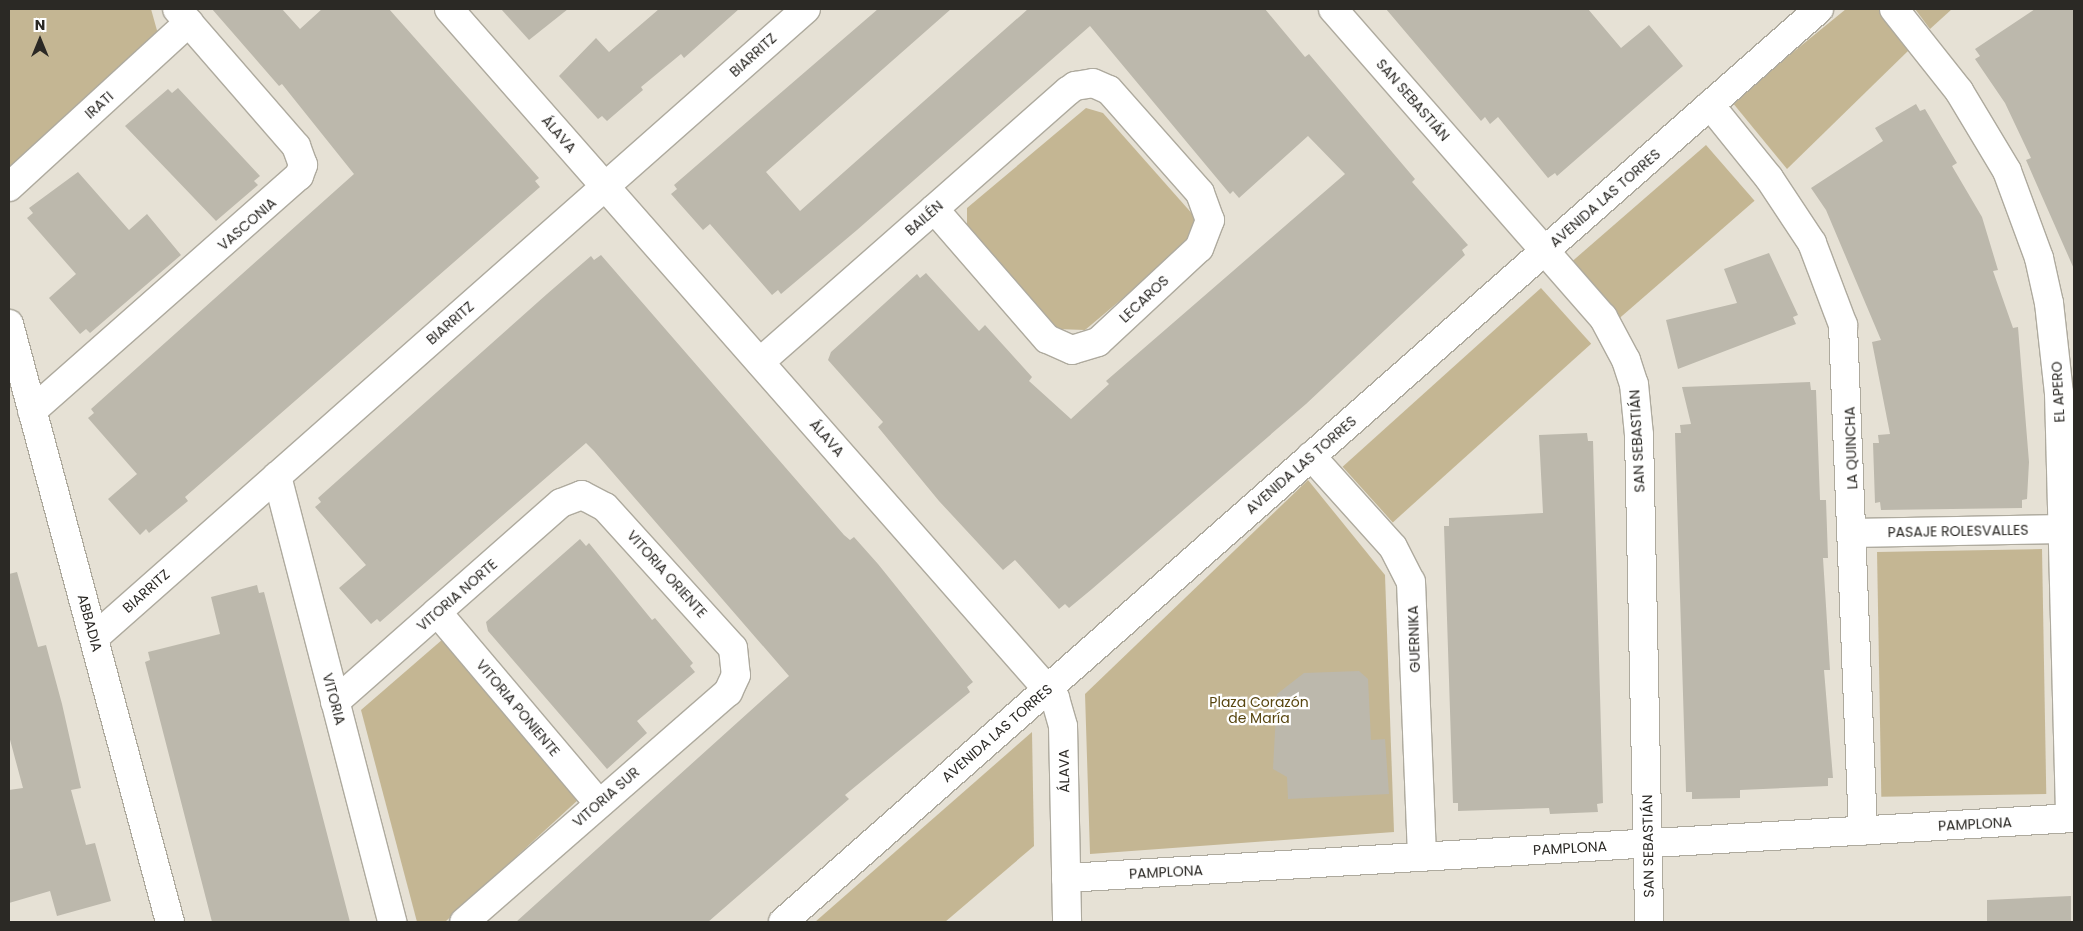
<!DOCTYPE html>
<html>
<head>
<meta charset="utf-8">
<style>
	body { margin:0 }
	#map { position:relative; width:2083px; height:931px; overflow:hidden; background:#e6e1d5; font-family:Poppins,sans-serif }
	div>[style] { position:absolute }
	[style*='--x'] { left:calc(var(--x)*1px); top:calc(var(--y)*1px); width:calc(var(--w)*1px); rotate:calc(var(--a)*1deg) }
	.green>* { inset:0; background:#c4b693; transform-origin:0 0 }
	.building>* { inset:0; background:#bcb8ac }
	.roads { filter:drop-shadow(1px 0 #aeaa9e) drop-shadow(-1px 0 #aeaa9e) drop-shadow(0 1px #aeaa9e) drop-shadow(0 -1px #aeaa9e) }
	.minor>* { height:28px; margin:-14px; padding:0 14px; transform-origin:14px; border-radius:14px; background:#fff }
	span { translate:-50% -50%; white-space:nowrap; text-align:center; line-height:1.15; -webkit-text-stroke:4.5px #fff; paint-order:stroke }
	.street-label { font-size:14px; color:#2b2925 }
	.park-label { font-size:14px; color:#584610 }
	.frame { position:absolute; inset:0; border:10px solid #2b2925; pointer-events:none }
	.north { position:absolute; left:15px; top:15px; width:50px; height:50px; -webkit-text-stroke:4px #fff; paint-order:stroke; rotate:0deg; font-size:14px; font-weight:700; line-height:20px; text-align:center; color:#2b2925 }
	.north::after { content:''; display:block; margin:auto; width:18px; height:22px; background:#2b2925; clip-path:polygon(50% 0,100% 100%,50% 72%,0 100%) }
</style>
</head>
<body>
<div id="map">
	<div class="green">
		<i style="clip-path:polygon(9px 9px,151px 9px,158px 34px,9px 168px)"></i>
		<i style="clip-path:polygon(1846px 9px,1881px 9px,1909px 50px,1787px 169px,1732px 102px)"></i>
		<i style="clip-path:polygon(1915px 9px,1952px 9px,1930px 29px)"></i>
		<i style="clip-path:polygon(1086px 108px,1103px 113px,1195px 217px,1197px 236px,1085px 330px,1056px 329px,967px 225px,967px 208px)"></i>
		<i style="left:1706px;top:145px;width:74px;height:181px;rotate:49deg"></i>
		<i style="left:1541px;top:288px;width:75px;height:267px;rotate:48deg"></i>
		<i style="clip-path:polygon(1308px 480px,1385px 575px,1394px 832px,1090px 854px,1085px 694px)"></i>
		<i style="left:2042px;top:549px;width:245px;height:165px;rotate:89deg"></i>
		<i style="clip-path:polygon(443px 639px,579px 799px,445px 922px,417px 922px,361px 710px)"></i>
		<i style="clip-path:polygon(1032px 732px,1034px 846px,945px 922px,815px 922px)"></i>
	</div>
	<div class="building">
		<i style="clip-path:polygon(212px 9px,282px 9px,300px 29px,322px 9px,389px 9px,539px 178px,535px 181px,540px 187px,185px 497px,188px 501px,149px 533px,146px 529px,140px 535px,108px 499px,137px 474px,88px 418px,94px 413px,91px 409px,354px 174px,282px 84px,279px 86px)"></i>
		<i style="clip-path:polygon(501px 9px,568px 9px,529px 40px)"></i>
		<i style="clip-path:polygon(659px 9px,739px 9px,684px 58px,681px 54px,641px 87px,643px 90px,607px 121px,602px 116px,598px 119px,559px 76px,596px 38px,609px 52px)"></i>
		<i style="clip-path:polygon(878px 9px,951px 9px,766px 172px,800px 211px,1028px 9px,1265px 9px,1305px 57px,1309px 54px,1415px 179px,1412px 182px,1468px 245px,1462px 250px,1465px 255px,1306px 404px,1092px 589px,1069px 608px,1065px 604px,1059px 609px,1015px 560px,1003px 570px,939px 501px,878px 427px,883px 422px,828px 360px,831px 352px,917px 274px,920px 278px,926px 273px,979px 331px,985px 325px,1032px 377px,1029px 381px,1071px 419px,1109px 384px,1106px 381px,1345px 174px,1308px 136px,1239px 198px,1233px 191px,1230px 194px,1090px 26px,857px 230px,781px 294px,778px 290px,772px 295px,710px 224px,703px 230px,671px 194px,677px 189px,674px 185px)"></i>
		<i style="clip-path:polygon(1386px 9px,1588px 9px,1621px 48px,1649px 25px,1683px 66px,1557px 176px,1555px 173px,1548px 178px,1498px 117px,1490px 124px,1485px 117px,1481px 121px)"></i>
		<i style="clip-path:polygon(2035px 9px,2074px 9px,2074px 269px,2026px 160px,2031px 158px,2005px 103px,1975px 59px,1980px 56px,1975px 49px)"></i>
		<i style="clip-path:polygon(178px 88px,260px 176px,254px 181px,258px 185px,216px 221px,125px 126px,168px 89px,172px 93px)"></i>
		<i style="clip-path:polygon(1916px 104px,1920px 111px,1925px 109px,1957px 163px,1952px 166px,1982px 217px,1998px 270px,1993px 271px,2013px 328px,2018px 327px,2029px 462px,2027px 499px,2022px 500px,2022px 508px,1881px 510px,1880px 502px,1875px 503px,1873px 443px,1879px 443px,1878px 435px,1890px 434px,1872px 342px,1881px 340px,1826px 210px,1811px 188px,1883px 141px,1875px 128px)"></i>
		<i style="clip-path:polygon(78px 172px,129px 230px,147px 214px,181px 255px,90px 333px,86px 329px,80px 334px,49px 298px,76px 274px,27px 218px,33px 213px,29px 208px)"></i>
		<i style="clip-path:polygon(1769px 253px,1798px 315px,1793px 317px,1796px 324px,1678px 369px,1666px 320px,1737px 303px,1724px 269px)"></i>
		<i style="clip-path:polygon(601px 255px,844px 535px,850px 540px,854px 537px,878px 564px,973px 682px,967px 687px,970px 692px,845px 795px,849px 799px,708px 922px,516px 922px,789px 676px,594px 451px,586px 443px,380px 622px,377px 619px,371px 624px,339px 588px,366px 565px,315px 507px,321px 502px,318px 498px,547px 294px,591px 256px,594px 260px)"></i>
		<i style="clip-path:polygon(1810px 382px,1811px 390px,1816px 390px,1820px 500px,1826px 500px,1828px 558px,1823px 558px,1830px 670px,1824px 670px,1833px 778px,1828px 778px,1828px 786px,1740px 790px,1740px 798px,1692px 799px,1692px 792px,1686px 792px,1675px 433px,1681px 433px,1680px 425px,1691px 424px,1682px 387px)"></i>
		<i style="clip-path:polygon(1587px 433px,1588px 441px,1593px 441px,1603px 803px,1597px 804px,1598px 812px,1550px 814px,1549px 808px,1458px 811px,1458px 803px,1453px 803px,1444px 526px,1449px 526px,1449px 518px,1543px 513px,1539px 435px)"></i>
		<i style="clip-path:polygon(580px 539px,586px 546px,589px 543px,652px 620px,655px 618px,693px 663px,690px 666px,695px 672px,637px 721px,647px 733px,607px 769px,488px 631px,486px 622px)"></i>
		<i style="clip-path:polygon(17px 572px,38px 647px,46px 645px,62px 704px,81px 788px,71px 790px,86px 845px,95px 843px,111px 901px,57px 916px,50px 891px,9px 903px,9px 790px,23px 788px,9px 736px,9px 574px)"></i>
		<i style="clip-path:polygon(257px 585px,259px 593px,264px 592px,350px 922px,212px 922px,145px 662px,150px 660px,148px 652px,220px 634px,211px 597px)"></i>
		<i style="clip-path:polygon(1359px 671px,1368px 679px,1371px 740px,1385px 739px,1389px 794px,1288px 799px,1287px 777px,1273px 769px,1277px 694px,1304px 673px)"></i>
		<i style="clip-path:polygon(2071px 896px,2071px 922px,1987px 922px,1987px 900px)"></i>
	</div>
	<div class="roads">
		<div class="minor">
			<i style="--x:449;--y:9;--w:918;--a:48.67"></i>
			<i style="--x:1055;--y:698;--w:29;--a:74"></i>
			<i style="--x:1063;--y:726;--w:196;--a:88.8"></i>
			<i style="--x:1333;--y:9;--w:410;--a:48.8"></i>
			<i style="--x:1603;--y:317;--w:49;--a:61.9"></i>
			<i style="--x:1626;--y:360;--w:25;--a:72"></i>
			<i style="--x:1634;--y:384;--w:51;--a:84.4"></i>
			<i style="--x:1639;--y:435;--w:487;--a:88.8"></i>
			<i style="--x:1894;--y:9;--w:105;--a:51.6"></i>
			<i style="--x:1959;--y:91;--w:93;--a:59"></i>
			<i style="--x:2007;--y:171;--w:93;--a:69.8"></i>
			<i style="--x:2039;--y:258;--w:46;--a:77.5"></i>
			<i style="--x:2049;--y:303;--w:91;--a:83.7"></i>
			<i style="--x:2059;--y:393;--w:425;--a:88.5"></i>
			<i style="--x:1710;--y:105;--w:94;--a:51.1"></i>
			<i style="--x:1769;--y:178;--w:78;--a:56.5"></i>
			<i style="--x:1812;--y:243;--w:88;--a:69.3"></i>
			<i style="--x:1843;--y:325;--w:506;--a:87.74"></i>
			<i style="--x:9;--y:187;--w:244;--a:-42.5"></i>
			<i style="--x:9;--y:324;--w:619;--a:74.93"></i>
			<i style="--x:760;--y:362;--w:232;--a:-41.3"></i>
			<i style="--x:934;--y:209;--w:179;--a:-41.4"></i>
			<i style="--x:1068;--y:91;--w:9;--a:-36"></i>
			<i style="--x:1075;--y:86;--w:18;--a:-9"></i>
			<i style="--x:1093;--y:83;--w:17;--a:24"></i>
			<i style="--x:1109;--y:90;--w:137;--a:48.5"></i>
			<i style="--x:1200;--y:193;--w:29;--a:70"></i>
			<i style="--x:1210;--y:220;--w:30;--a:111"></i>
			<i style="--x:1199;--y:248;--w:138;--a:137.1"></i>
			<i style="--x:1098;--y:342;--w:27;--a:163"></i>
			<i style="--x:1072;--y:350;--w:27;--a:-156"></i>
			<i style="--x:1047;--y:339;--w:172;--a:-131"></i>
			<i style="--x:32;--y:411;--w:356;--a:-41.4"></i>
			<i style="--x:299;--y:176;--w:12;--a:-70"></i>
			<i style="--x:303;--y:165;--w:20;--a:-110"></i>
			<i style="--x:296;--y:146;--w:181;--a:-131"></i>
			<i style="--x:1311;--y:456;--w:122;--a:48"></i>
			<i style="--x:1393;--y:547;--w:39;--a:63"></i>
			<i style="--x:1411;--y:582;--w:275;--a:87.7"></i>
			<i style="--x:277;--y:476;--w:461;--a:75.5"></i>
			<i style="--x:1853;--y:533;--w:209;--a:-1.1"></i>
			<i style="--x:437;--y:612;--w:251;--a:49.8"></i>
			<i style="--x:94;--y:638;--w:950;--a:-41.46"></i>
			<i style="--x:335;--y:702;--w:301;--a:-41.4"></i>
			<i style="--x:561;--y:503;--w:22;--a:-21"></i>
			<i style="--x:582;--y:495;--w:26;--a:28"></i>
			<i style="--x:605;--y:507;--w:190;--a:47.8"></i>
			<i style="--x:733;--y:648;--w:27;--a:84"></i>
			<i style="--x:736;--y:675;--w:19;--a:115"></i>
			<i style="--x:728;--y:692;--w:350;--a:138.9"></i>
			<i style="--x:1066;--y:878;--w:1010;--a:-3.41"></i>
			<i style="--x:783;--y:922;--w:1381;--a:-41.39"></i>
		</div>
	</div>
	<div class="street-label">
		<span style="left:753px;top:55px;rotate:-42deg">BIARRITZ</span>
		<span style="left:1413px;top:100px;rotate:49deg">SAN SEBASTIÁN</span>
		<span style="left:99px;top:105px;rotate:-42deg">IRATI</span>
		<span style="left:559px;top:134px;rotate:49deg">ÁLAVA</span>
		<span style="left:1605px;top:198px;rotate:-41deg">AVENIDA LAS TORRES</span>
		<span style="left:924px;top:218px;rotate:-41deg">BAILÉN</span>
		<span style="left:247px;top:224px;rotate:-41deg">VASCONIA</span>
		<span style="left:1144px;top:299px;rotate:-43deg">LECAROS</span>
		<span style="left:450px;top:323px;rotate:-41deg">BIARRITZ</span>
		<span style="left:2058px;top:392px;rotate:-93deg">EL APERO</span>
		<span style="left:827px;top:438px;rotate:49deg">ÁLAVA</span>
		<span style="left:1637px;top:441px;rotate:-93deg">SAN SEBASTIÁN</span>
		<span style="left:1851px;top:448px;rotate:-92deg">LA QUINCHA</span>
		<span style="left:1301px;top:465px;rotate:-41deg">AVENIDA LAS TORRES</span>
		<span style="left:1958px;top:531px;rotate:-1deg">PASAJE ROLESVALLES</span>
		<span style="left:667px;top:574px;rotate:48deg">VITORIA ORIENTE</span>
		<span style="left:146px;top:591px;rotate:-42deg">BIARRITZ</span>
		<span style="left:457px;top:595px;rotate:-41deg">VITORIA NORTE</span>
		<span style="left:90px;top:623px;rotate:75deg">ABBADIA</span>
		<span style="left:1414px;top:639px;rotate:-92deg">GUERNIKA</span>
		<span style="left:334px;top:699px;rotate:75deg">VITORIA</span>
		<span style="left:518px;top:708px;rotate:50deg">VITORIA PONIENTE</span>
		<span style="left:997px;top:733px;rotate:-41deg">AVENIDA LAS TORRES</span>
		<span style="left:1064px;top:771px;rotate:-91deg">ÁLAVA</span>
		<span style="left:606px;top:797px;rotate:-41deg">VITORIA SUR</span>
		<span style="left:1975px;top:824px;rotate:-3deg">PAMPLONA</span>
		<span style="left:1648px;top:846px;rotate:-91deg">SAN SEBASTIÁN</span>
		<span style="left:1570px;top:848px;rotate:-3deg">PAMPLONA</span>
		<span style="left:1166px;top:872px;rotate:-3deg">PAMPLONA</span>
	</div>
	<div class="park-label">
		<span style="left:1259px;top:710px">Plaza Corazón<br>de María</span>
	</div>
	<div class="frame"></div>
	<div class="north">N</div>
</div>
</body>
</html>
